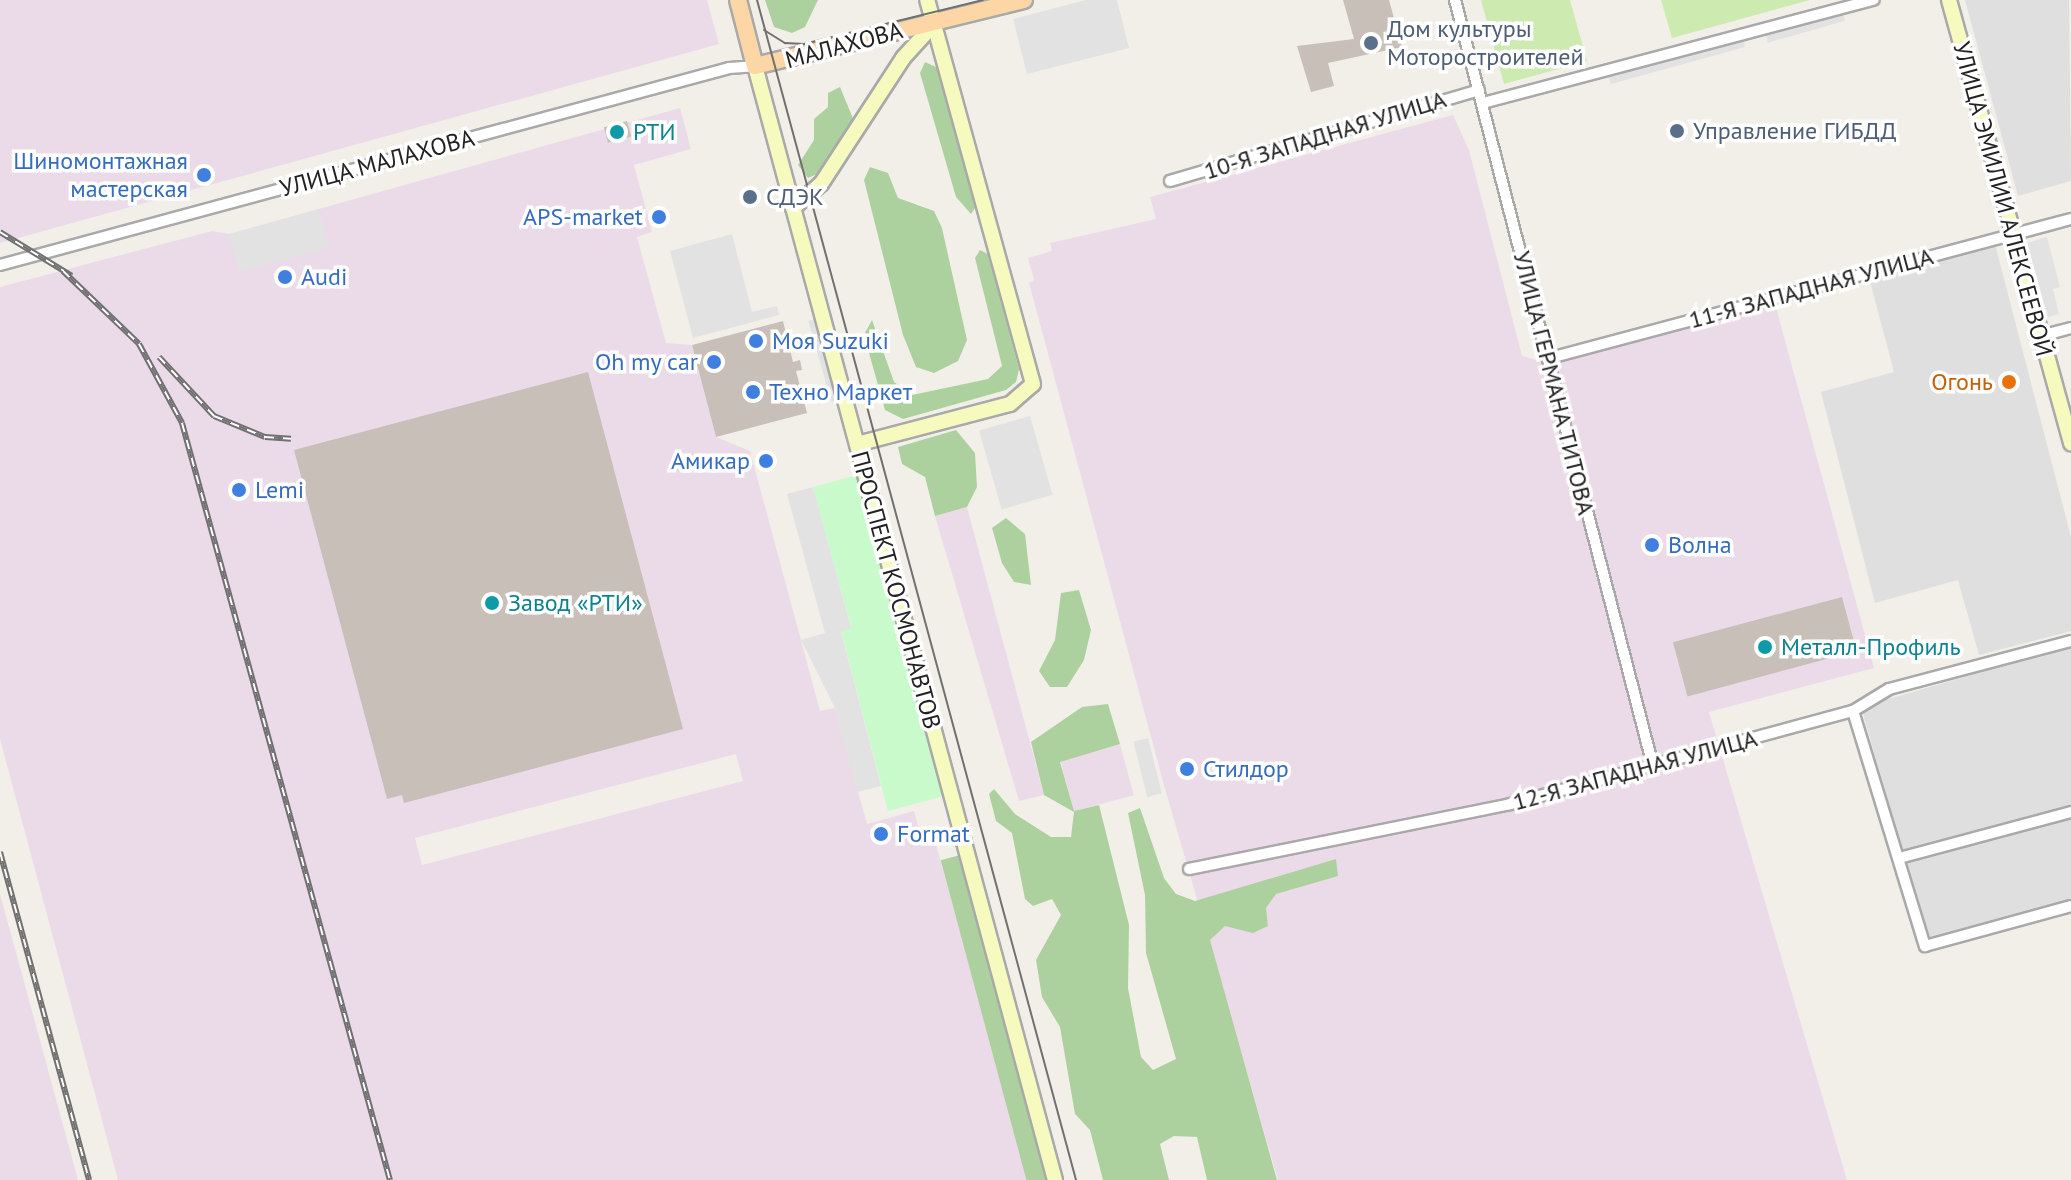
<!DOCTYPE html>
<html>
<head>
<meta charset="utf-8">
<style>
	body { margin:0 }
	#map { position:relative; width:2071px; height:1180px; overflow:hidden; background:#f2efe9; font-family:"PT Sans",sans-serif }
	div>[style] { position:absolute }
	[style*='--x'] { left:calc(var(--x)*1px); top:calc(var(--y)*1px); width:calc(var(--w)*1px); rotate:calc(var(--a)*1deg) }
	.residential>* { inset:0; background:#e0dfdf }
	.industrial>* { inset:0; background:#ebdbe8; transform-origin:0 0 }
	.grass>* { inset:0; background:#cdebb0 }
	.forest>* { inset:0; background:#add19e; transform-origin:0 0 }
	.park>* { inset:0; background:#c8facc }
	.parking>* { inset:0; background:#e2e2e2; transform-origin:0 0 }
	.building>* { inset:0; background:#c7bfb8; transform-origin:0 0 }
	.roads { filter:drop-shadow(2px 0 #a9a9a9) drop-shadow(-2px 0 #a9a9a9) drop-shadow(0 2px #a9a9a9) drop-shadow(0 -2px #a9a9a9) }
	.street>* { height:10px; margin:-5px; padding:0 5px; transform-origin:5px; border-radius:5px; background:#fff }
	.secondary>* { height:14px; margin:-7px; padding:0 7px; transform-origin:7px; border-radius:7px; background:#f7fabf }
	.primary>* { height:16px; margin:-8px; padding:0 8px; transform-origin:8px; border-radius:8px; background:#fcd6a4 }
	.tram>* { height:2px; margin:-1px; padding:0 1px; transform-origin:1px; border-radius:1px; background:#707070 }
	.rail>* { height:6px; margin-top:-3px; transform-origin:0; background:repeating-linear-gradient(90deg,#fff 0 9px,#707070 0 18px); box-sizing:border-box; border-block:2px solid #707070 }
	.dots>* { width:22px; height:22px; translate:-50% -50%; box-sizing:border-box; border:4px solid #fff; border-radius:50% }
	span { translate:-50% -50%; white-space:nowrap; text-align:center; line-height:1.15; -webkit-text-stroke:7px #fff; paint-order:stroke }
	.service-label { font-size:24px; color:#4e5e75 }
	.left { translate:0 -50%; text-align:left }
	.street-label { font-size:24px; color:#222 }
	.culture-label { font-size:24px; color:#0d838f }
	.shop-label { font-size:24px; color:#366cbe }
	.right { translate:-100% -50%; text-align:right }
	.food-label { font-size:24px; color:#c56008 }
</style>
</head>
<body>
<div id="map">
	<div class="residential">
		<i style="clip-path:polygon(1965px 0,2069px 0,2071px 181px,2018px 196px)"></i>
		<i style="clip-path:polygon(1995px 244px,2071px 537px,2071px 631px,1979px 655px,1958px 580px,1875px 603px,1821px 392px,1894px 372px,1869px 278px)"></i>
		<i style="clip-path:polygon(2071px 646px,2071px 902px,1928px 941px,1861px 707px)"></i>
	</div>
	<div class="industrial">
		<i style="clip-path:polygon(0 0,707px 0,719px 44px,0 243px)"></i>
		<i style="clip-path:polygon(evenodd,680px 108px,691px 149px,634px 165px,652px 232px,637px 237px,666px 343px,692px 345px,716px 437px,750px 451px,820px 711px,835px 708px,867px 824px,914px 811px,921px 837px,933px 834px,1029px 1180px,118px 1180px,0 739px,0 287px,212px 231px,229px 234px,680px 108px,736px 754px,743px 781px,422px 865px,415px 838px,736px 754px)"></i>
		<i style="clip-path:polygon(1453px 115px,1469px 150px,1522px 356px,1539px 361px,1774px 300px,1874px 668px,1709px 712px,1847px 1180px,1278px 1180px,1164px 785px,1029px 283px,1034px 280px,1028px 258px,1052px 251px,1050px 243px,1156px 219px,1150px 197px)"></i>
		<i style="clip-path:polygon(967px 507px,1044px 795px,1019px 801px,935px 516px)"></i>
		<i style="left:1120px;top:744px;width:53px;height:62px;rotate:75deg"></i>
		<i style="clip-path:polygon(0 894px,35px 1022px,78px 1180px,0 1180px)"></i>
	</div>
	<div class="grass">
		<i style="clip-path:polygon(1481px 0,1570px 0,1587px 61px,1504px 84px)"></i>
		<i style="clip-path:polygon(1661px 0,1810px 0,1672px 38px)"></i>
	</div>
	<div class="forest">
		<i style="clip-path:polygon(765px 0,818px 0,805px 27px,792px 33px,774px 27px)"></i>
		<i style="clip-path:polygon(925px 62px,938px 68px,977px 205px,971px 214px,956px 197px,920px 73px)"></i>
		<i style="clip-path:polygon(840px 87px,854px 121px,822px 172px,808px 178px,798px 165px,814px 140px,814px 119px,828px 107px,828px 93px)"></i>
		<i style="clip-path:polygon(870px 167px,888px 173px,898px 198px,934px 211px,942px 228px,967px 340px,958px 361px,934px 373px,916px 367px,903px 335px,864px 180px)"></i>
		<i style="clip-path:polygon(980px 250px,988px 254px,1019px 369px,1016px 382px,1006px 390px,903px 419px,885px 410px,864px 335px,872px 320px,894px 382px,912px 395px,988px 379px,1002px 366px,975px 258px)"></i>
		<i style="clip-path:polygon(956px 430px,975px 453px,977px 487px,967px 507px,935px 516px,925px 477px,902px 464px,898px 447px)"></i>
		<i style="clip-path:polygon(1006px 518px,1025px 534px,1031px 585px,1014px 582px,1002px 563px,992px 528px)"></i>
		<i style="clip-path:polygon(1079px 590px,1091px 630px,1084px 660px,1067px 687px,1050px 687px,1039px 671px,1055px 640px,1061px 593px)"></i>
		<i style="clip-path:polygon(1108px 704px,1120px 744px,1060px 762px,1074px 811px,1099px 805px,1129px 925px,1128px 988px,1141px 1057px,1153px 1070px,1176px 1059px,1146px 953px,1145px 895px,1128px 813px,1140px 808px,1164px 878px,1176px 894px,1195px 901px,1336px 859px,1338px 876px,1276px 894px,1266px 908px,1268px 926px,1253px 933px,1225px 926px,1210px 940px,1277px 1180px,1207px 1180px,1197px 1137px,1174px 1136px,1160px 1144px,1169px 1180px,1103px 1180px,1090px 1130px,1075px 1114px,1060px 1027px,1042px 997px,1036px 960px,1061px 915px,1052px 899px,1033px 906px,1025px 899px,1012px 833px,996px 821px,989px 794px,994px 789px,1015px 814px,1051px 837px,1071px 837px,1074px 812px,1044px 795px,1031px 742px,1082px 707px)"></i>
		<i style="left:960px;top:855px;width:337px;height:20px;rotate:75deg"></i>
	</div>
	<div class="park">
		<i style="clip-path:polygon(857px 475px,944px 796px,888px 811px,841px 631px,851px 627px,813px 487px)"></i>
	</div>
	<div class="parking">
		<i style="clip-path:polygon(1086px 0,1117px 0,1129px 48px,1027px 74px,1013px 19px)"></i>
		<i style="left:1843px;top:14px;width:7px;height:80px;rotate:74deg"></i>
		<i style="clip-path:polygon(1744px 41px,1745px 47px,1611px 84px,1609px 77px)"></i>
		<i style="left:319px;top:210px;width:39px;height:93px;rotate:75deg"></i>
		<i style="clip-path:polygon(732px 234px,752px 312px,777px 306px,779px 315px,693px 338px,670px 251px)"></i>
		<i style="clip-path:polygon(2047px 237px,2060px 287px,2053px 289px,2059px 314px,2048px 317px,2027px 243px)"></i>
		<i style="left:815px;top:319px;width:84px;height:7px;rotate:74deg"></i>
		<i style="left:1030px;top:416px;width:82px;height:53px;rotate:74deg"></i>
		<i style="clip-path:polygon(813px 487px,851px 628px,841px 632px,881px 786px,857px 792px,835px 708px,801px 640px,825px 633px,787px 494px)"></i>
		<i style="left:1148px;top:738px;width:57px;height:15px;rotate:76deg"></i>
	</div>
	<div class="building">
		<i style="clip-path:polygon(1343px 0,1389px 0,1402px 47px,1328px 63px,1334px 86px,1311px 92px,1297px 46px,1354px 39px)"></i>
		<i style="left:627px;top:121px;width:16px;height:24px;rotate:75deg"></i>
		<i style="clip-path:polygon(783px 321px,793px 362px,800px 360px,802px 370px,796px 371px,807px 413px,716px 437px,692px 345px)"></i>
		<i style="clip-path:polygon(588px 372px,683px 729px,404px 803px,402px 795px,387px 799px,294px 450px)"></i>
		<i style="left:1842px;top:597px;width:56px;height:175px;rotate:75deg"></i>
	</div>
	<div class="roads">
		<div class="street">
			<i style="--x:1455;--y:0;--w:791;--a:75.51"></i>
			<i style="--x:1483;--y:103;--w:404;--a:-14.8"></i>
			<i style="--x:1170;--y:181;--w:322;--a:-16.4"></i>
			<i style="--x:0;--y:265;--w:755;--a:-15.12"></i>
			<i style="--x:729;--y:68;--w:26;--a:-4"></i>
			<i style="--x:2041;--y:336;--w:31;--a:-15"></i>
			<i style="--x:1550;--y:358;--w:539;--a:-14.94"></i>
			<i style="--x:1853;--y:711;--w:246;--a:73"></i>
			<i style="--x:1925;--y:946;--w:151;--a:-15.3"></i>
			<i style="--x:1903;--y:857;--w:174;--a:-15"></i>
			<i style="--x:1189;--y:869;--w:328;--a:-11.4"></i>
			<i style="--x:1510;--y:804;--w:355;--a:-15.2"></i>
			<i style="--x:1853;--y:711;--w:42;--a:-31.4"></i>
			<i style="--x:1889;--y:689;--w:188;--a:-14.8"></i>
		</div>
		<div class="secondary">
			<i style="--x:1949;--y:0;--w:460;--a:74.6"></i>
			<i style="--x:755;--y:66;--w:1154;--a:74.93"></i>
			<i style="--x:793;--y:208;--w:37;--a:-41"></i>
			<i style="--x:821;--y:184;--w:150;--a:-56.9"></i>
			<i style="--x:903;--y:58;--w:46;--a:-47.6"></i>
			<i style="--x:857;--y:444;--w:158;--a:-14.7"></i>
			<i style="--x:1010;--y:404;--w:30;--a:-41"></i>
			<i style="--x:1033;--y:384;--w:398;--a:-105.4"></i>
		</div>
		<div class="primary">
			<i style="--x:738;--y:0;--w:68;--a:75.6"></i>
			<i style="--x:755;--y:66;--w:277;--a:-13.8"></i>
		</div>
	</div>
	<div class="tram">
		<i style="--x:757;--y:0;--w:1222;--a:74.87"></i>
		<i style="--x:764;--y:30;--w:25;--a:32"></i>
		<i style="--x:785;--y:43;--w:19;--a:3"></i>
		<i style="--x:804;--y:44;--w:184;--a:-13.8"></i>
	</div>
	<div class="rail">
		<i style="--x:0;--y:232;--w:84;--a:31.4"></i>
		<i style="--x:63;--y:271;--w:105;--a:43.8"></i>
		<i style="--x:139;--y:344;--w:90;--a:61.4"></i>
		<i style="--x:182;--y:423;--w:785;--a:74.64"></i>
		<i style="--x:159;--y:357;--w:81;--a:47"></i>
		<i style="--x:214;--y:416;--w:55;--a:22.4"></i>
		<i style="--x:265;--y:437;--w:26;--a:4"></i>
		<i style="--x:0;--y:852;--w:340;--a:74.8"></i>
	</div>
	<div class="dots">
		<i style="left:1371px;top:43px;background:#5c6f8a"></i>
		<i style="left:1677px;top:131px;background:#5c6f8a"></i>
		<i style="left:617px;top:132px;background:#0f9aa8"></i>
		<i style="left:204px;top:175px;background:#3f7fe0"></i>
		<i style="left:750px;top:197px;background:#5c6f8a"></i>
		<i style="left:659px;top:217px;background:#3f7fe0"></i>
		<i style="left:285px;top:277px;background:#3f7fe0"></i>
		<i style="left:756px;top:341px;background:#3f7fe0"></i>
		<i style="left:714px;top:362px;background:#3f7fe0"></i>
		<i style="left:2009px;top:382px;background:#e8710a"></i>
		<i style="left:753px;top:392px;background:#3f7fe0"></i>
		<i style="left:766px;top:461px;background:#3f7fe0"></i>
		<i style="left:239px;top:490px;background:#3f7fe0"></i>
		<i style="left:1652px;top:545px;background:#3f7fe0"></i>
		<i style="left:492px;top:603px;background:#0f9aa8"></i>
		<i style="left:1765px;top:647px;background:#0f9aa8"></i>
		<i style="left:1187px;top:769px;background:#3f7fe0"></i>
		<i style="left:881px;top:834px;background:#3f7fe0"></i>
	</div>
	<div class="service-label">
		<span class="left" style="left:1387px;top:43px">Дом культуры<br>Моторостроителей</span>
		<span class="left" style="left:1693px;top:131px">Управление ГИБДД</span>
		<span class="left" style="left:766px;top:197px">СДЭК</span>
	</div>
	<div class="street-label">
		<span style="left:844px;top:45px;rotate:-15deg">МАЛАХОВА</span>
		<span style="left:1325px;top:135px;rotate:-17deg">10-Я ЗАПАДНАЯ УЛИЦА</span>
		<span style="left:377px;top:163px;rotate:-15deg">УЛИЦА МАЛАХОВА</span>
		<span style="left:2003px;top:199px;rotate:75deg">УЛИЦА ЭМИЛИИ АЛЕКСЕЕВОЙ</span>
		<span style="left:1811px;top:288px;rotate:-15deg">11-Я ЗАПАДНАЯ УЛИЦА</span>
		<span style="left:1554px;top:383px;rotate:76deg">УЛИЦА ГЕРМАНА ТИТОВА</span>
		<span style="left:896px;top:590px;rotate:75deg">ПРОСПЕКТ КОСМОНАВТОВ</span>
		<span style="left:1635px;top:770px;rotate:-15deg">12-Я ЗАПАДНАЯ УЛИЦА</span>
	</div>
	<div class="culture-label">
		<span class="left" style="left:633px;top:132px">РТИ</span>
		<span class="left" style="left:508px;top:603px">Завод «РТИ»</span>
		<span class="left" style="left:1781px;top:647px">Металл-Профиль</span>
	</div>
	<div class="shop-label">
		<span class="right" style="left:188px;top:175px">Шиномонтажная<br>мастерская</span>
		<span class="right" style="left:643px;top:217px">АPS-market</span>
		<span class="left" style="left:301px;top:277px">Audi</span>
		<span class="left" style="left:772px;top:341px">Моя Suzuki</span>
		<span class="right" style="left:698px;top:362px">Oh my car</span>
		<span class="left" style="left:769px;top:392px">Техно Маркет</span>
		<span class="right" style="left:750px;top:461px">Амикар</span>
		<span class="left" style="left:255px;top:490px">Lemi</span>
		<span class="left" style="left:1668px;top:545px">Волна</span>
		<span class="left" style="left:1203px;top:769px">Стилдор</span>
		<span class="left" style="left:897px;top:834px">Format</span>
	</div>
	<div class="food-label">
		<span class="right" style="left:1993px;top:382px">Огонь</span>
	</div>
</div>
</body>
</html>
